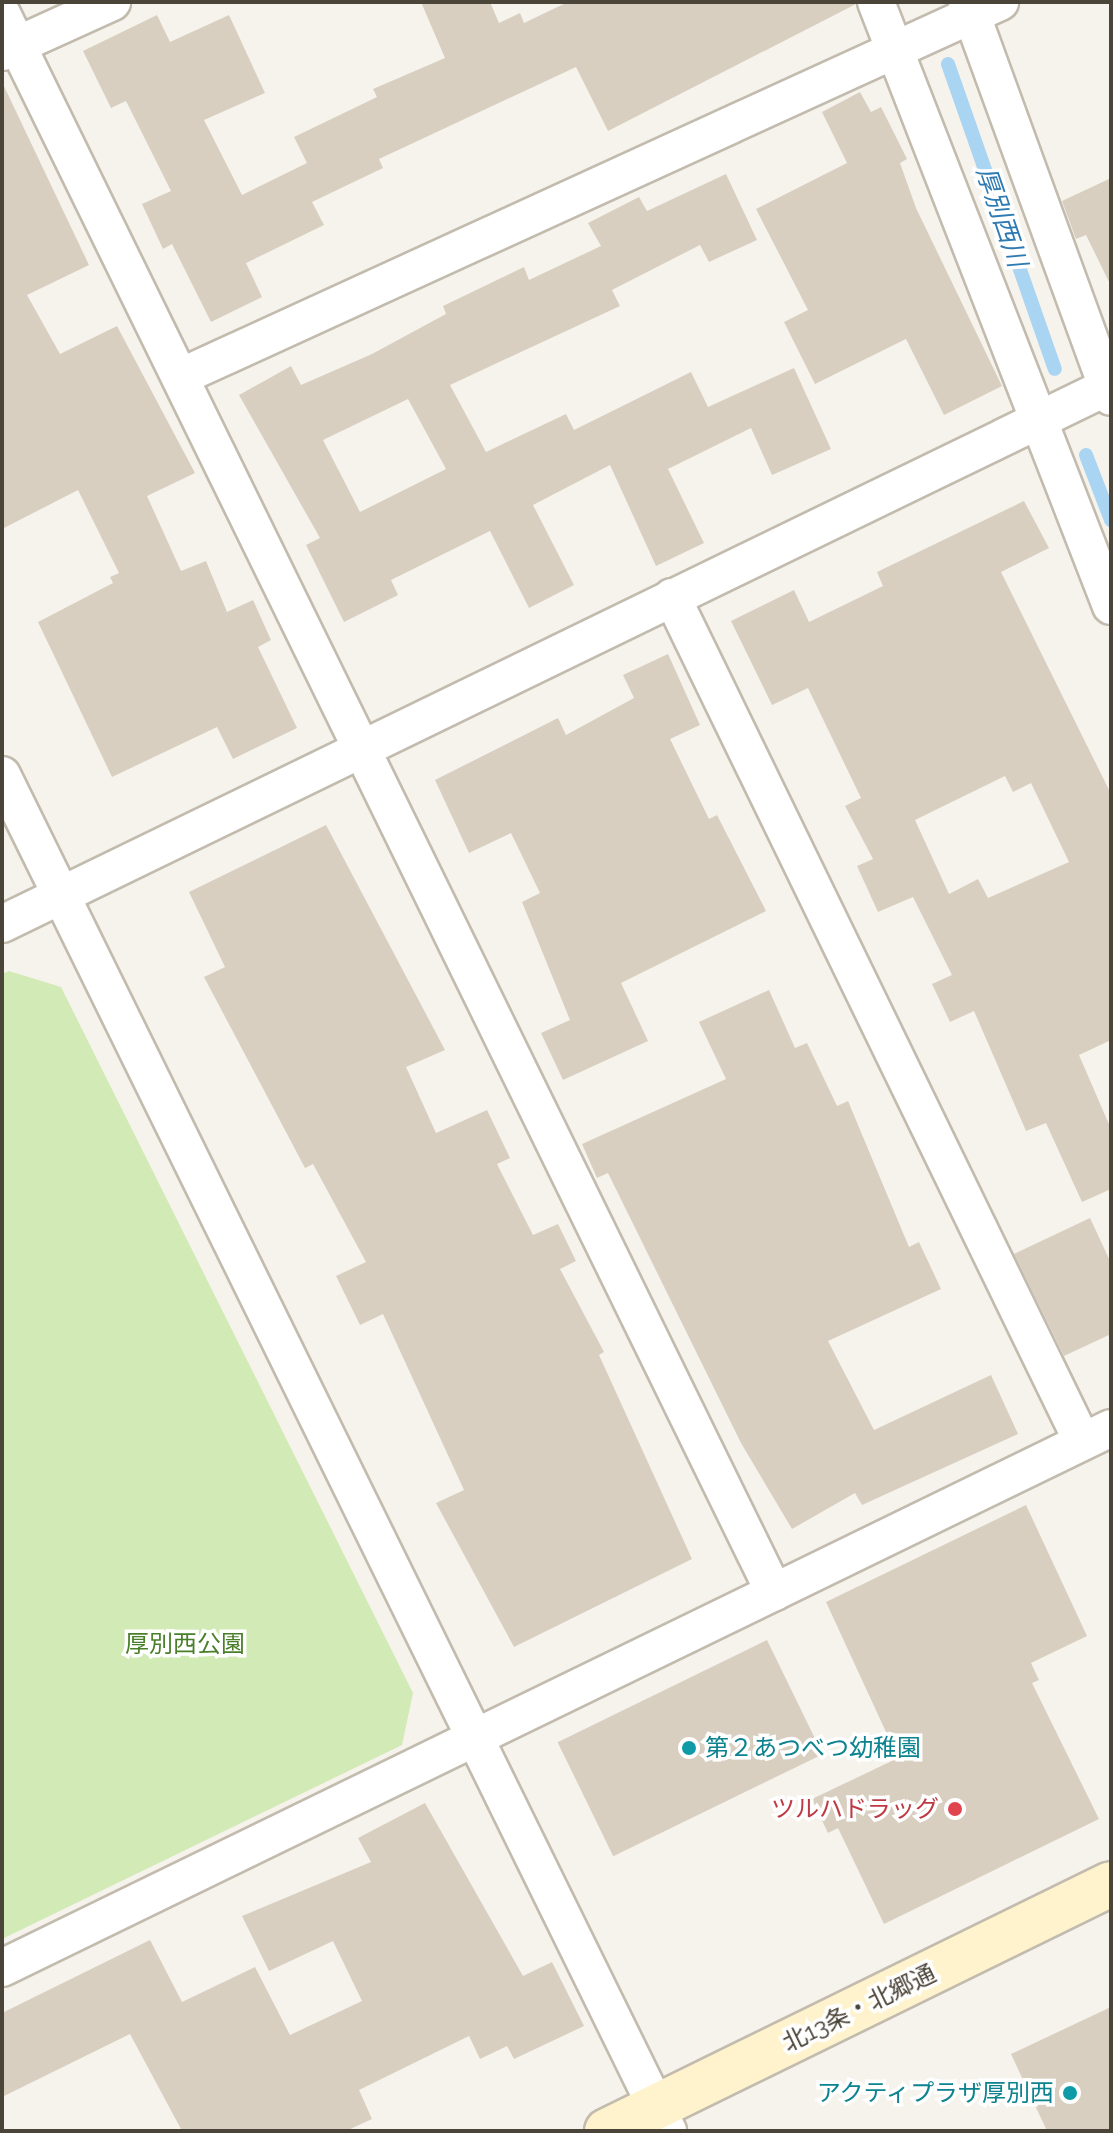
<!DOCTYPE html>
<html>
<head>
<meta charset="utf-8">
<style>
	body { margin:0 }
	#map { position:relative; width:1113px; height:2133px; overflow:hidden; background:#f6f3ec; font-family:Raleway,"Noto Sans JP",sans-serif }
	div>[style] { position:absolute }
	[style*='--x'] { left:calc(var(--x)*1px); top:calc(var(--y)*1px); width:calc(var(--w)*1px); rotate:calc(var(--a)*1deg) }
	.green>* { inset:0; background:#d2eab5 }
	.stream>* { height:14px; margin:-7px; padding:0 7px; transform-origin:7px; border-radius:7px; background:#a9d4f2 }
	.building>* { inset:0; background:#d8cfc1; transform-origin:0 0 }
	.roads { filter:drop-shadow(2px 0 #c2bbae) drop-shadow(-2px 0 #c2bbae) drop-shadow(0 2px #c2bbae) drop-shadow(0 -2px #c2bbae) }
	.street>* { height:36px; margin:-18px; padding:0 18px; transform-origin:18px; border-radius:18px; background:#fff }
	.secondary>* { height:44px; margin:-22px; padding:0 22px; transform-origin:22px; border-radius:22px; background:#fff3cd }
	.dots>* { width:22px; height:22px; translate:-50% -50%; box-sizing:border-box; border:4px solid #fff; border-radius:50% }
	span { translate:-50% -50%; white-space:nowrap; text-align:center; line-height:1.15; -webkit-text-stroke:7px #fff; paint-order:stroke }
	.park-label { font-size:24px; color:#4a7f2a }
	.culture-label { font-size:24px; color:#0d838f }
	.left { translate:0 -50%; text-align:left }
	.right { translate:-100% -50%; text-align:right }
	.health-label { font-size:24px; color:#be3a42 }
	.street-label { font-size:24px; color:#4b4439 }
	.water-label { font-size:26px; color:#2e7ab2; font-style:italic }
	.frame { position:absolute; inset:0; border:4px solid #4b4439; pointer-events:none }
</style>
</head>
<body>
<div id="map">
	<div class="green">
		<i style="clip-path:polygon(9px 971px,61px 987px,413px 1693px,402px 1745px,2px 1939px,2px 974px)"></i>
	</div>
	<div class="stream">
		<i style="--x:948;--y:64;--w:323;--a:70.7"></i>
		<i style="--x:1086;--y:455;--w:70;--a:69"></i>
	</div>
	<div class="building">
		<i style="clip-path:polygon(421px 2px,490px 2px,499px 23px,520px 13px,524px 23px,568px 2px,856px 4px,608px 131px,576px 67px,379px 159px,383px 168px,312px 202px,324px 225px,246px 263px,262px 297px,211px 322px,172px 244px,163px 249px,142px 204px,171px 191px,126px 101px,111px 108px,83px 51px,157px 15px,170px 42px,229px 15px,265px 93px,204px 120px,242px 195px,307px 163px,294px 137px,377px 97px,373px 89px,445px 58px)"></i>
		<i style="clip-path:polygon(2px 82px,89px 265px,27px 295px,60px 354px,117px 326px,195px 473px,147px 496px,181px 571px,206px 561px,227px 612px,253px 600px,271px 640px,258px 647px,297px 728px,233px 759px,217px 727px,112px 777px,38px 622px,113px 583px,110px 577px,119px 573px,78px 490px,2px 529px)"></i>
		<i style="clip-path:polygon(860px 92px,871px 112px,881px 107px,907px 159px,900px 163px,916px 208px,1002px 386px,944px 415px,906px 339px,815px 384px,784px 322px,808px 310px,756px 209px,847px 163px,822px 112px)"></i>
		<i style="clip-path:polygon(evenodd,726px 174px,757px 240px,709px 262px,700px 245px,612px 290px,620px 306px,450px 385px,486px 452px,566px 414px,574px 430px,691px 372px,708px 407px,794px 368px,831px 449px,772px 475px,751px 428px,668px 469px,704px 543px,656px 566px,610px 465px,533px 505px,574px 585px,529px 608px,490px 531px,391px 580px,398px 595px,344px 622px,306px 545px,320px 538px,239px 395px,291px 366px,301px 385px,372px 354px,446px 314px,443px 306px,524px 267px,529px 280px,601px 246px,588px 223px,639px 197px,647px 211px,726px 174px,408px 399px,446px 469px,360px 512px,323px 440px,408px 399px)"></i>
		<i style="clip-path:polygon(1111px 178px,1111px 286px,1086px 235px,1076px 239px,1062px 201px)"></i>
		<i style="clip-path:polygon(evenodd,1024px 501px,1049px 548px,1001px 572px,1111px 794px,1111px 1040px,1079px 1055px,1111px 1129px,1111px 1189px,1082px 1202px,1046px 1123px,1026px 1131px,974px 1011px,950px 1022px,932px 984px,952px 975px,913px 897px,878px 912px,857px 866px,873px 859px,845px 806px,861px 798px,808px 688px,772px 705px,731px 621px,794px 590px,809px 622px,883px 586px,877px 572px,1024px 501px,1005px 776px,1013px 792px,1031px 783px,1069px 862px,988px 898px,978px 879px,949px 894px,915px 820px,1005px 776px)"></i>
		<i style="clip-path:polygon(668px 654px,700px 725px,670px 739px,709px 819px,717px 815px,766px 911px,621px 983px,648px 1041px,563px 1080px,541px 1033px,570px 1020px,522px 902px,540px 893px,511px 833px,469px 853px,435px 780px,558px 718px,566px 735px,634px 698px,623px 675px)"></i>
		<i style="clip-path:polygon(326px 825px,445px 1050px,406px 1067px,436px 1133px,487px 1110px,510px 1158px,497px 1164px,533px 1235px,558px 1224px,576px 1261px,560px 1269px,604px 1352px,599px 1355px,692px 1559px,514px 1647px,436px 1503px,464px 1490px,383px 1314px,360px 1325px,336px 1276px,366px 1262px,313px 1164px,305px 1168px,204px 977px,225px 967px,189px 892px)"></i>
		<i style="clip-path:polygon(769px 990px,795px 1048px,807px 1043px,837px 1106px,848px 1101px,909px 1247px,919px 1242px,941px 1289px,828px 1341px,874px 1430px,991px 1375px,1018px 1434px,862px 1505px,855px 1493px,792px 1529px,741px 1443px,608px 1173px,597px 1178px,582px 1144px,726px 1079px,699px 1022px)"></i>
		<i style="clip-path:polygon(1090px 1218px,1111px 1263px,1111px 1334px,1064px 1356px,1014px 1254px)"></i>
		<i style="clip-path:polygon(1026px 1505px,1087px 1636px,1031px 1663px,1039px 1680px,1032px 1683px,1099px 1819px,884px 1924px,838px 1828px,828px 1833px,812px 1799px,898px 1758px,826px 1602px)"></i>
		<i style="left:767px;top:1640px;width:127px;height:233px;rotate:64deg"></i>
		<i style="clip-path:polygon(425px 1803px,523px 1976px,552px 1962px,584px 2026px,514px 2059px,507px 2046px,480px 2059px,469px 2036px,359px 2090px,372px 2119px,346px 2131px,182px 2131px,130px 2034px,2px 2097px,2px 2013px,150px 1940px,182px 2002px,255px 1967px,290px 2035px,362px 2001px,333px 1941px,269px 1971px,242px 1916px,371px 1862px,358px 1838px)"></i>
		<i style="clip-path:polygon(1111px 2007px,1111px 2131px,1047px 2131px,1011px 2054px)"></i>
	</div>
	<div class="roads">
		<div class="street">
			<i style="--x:876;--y:2;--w:648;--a:68.74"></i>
			<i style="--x:967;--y:2;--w:420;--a:70"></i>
			<i style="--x:2;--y:14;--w:1757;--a:63.93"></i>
			<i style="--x:2;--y:52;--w:121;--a:-24.4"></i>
			<i style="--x:180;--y:377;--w:902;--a:-24.58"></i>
			<i style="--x:672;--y:597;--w:938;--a:64.09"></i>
			<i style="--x:2;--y:775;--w:1511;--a:63.84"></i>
			<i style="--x:2;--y:924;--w:1233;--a:-25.92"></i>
			<i style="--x:2;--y:1968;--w:1233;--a:-25.96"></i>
		</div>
		<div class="secondary">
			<i style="--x:607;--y:2131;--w:561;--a:-26.11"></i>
		</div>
	</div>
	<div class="dots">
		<i style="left:689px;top:1748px;background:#0f9aa8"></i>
		<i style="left:955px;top:1809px;background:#e0444e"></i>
		<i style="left:1070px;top:2093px;background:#0f9aa8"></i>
	</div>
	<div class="park-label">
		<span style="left:185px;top:1644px">厚別西公園</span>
	</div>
	<div class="culture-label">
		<span class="left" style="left:705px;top:1748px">第２あつべつ幼稚園</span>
		<span class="right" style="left:1054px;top:2093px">アクティプラザ厚別西</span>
	</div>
	<div class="health-label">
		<span class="right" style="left:939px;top:1809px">ツルハドラッグ</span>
	</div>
	<div class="street-label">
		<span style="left:859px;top:2008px;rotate:-26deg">北13条・北郷通</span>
	</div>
	<div class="water-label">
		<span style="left:1001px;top:217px;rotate:71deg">厚別西川</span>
	</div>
	<div class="frame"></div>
</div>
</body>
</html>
